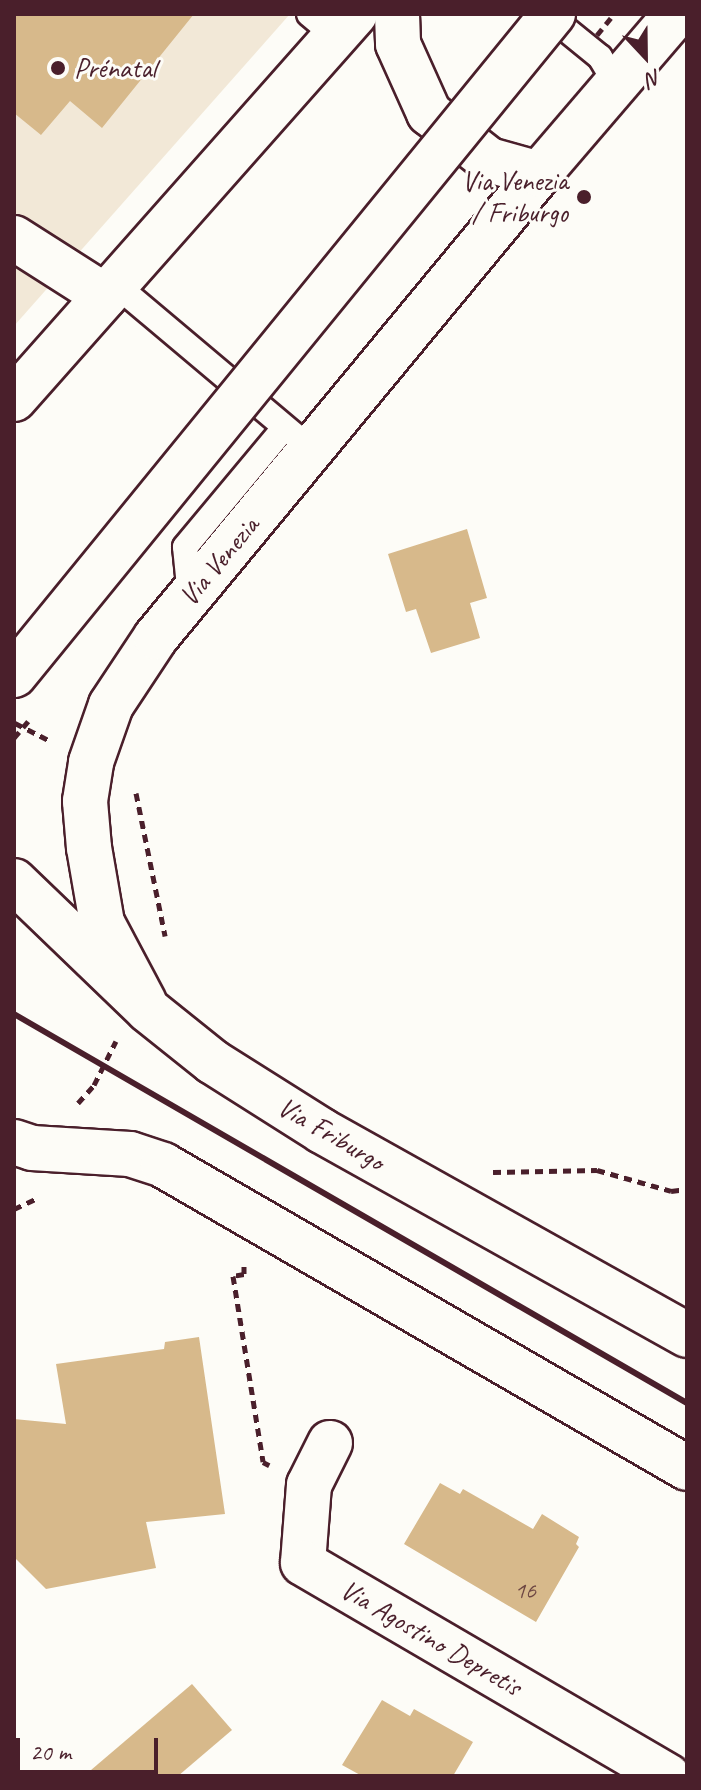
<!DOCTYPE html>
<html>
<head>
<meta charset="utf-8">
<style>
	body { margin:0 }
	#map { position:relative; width:701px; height:1790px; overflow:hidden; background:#fdfcf7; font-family:Caveat,sans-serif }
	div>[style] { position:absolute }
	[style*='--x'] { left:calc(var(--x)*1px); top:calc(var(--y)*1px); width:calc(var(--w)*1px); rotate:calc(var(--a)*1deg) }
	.built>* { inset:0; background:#f2e8d7 }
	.building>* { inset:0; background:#d7b98b }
	.path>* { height:5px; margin-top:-2.5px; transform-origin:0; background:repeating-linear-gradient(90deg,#4a1f2b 0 8px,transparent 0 14px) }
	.roads { filter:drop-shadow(2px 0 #4a1f2b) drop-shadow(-2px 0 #4a1f2b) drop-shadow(0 2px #4a1f2b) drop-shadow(0 -2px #4a1f2b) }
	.lane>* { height:24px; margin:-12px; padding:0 12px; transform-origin:12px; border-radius:12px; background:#fdfcf7 }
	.street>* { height:44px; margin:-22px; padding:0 22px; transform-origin:22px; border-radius:22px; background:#fdfcf7 }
	.secondary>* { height:44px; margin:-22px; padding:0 22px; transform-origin:22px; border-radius:22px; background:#fdfcf7 }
	.rail>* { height:6px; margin:-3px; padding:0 3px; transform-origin:3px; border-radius:3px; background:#4a1f2b }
	.path-bridge>* { height:5px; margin-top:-2.5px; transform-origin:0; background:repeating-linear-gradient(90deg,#4a1f2b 0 8px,transparent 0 14px) }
	.bridges { filter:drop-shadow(2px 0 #4a1f2b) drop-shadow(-2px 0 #4a1f2b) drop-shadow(0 2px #4a1f2b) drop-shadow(0 -2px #4a1f2b) }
	.secondary-bridge>* { height:44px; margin:-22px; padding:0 22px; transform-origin:22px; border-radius:22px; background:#fdfcf7 }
	.dots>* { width:22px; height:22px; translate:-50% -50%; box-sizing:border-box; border:4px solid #fdfcf7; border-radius:50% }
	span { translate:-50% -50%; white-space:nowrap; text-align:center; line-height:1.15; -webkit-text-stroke:6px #fdfcf7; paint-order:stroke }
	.number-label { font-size:24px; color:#6d4643 }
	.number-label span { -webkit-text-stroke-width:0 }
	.poi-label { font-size:28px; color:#4a1f2b }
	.left { translate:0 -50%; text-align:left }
	.right { translate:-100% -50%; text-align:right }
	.street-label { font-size:28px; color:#4a1f2b }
	.frame { position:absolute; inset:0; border:16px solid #4a1f2b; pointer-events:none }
	.north { position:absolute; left:605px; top:16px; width:80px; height:80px; -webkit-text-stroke:6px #fdfcf7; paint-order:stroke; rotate:158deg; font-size:22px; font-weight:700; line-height:32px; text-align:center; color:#4a1f2b }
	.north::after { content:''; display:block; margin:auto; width:28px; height:36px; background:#4a1f2b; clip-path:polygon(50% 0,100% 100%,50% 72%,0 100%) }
	.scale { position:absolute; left:16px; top:1738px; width:142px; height:36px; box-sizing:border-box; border:4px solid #4a1f2b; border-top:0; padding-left:10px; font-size:24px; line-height:28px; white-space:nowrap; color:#4a1f2b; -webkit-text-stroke:6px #fdfcf7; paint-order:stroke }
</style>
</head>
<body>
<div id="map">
	<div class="built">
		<i style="clip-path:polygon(14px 14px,290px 14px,14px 326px)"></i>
	</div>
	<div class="building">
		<i style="clip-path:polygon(14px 14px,194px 14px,102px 128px,70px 101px,41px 135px,14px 113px)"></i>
		<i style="clip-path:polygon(467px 529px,487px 598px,470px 603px,480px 638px,431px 653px,416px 609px,406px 612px,388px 554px)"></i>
		<i style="clip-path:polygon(199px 1337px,225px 1514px,146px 1522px,156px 1568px,46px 1589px,14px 1557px,14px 1419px,66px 1424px,56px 1364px,164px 1349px,165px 1342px)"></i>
		<i style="clip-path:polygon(440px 1483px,460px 1494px,463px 1489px,533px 1529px,542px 1514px,579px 1537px,576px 1544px,579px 1547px,536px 1622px,404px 1544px)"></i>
		<i style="clip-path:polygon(192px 1684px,232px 1730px,178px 1776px,84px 1776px)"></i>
		<i style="clip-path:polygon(382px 1700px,410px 1716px,414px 1709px,473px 1742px,453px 1776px,362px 1776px,342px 1765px)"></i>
	</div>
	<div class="path">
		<i style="--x:15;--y:723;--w:38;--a:27"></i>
		<i style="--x:136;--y:793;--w:146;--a:78.5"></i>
		<i style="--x:78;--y:1103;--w:24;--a:-48"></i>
		<i style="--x:94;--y:1085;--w:49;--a:-63.4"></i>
		<i style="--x:493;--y:1172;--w:104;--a:-1.1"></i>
		<i style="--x:597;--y:1170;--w:77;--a:15.8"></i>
		<i style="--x:671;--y:1191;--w:16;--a:-7"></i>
		<i style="--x:14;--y:1209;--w:26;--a:-25"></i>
		<i style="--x:244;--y:1266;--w:8;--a:90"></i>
		<i style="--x:244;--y:1274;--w:11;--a:170"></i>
		<i style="--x:233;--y:1276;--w:188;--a:80.8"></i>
		<i style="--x:263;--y:1462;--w:7;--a:27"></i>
	</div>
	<div class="roads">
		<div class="lane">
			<i style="--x:309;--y:14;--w:34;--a:40"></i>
			<i style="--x:547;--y:14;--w:68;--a:39.1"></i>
			<i style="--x:600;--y:57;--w:31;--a:59"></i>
			<i style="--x:115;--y:284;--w:258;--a:40.1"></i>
			<i style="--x:190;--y:596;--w:49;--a:-95.8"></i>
			<i style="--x:185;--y:547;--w:155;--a:-50.2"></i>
		</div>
		<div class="street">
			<i style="--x:397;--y:14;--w:30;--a:88"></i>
			<i style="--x:398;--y:44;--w:76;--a:65.8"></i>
			<i style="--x:429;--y:113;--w:76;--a:38.1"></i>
			<i style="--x:489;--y:160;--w:52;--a:15.6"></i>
			<i style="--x:14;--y:238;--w:108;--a:32.5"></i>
			<i style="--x:14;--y:399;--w:514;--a:-48.47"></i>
			<i style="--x:144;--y:1002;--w:89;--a:-118"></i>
			<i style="--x:102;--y:923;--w:76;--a:-99.8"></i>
			<i style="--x:89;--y:848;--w:47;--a:-94.9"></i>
			<i style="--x:85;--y:801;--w:39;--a:-81"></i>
			<i style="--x:91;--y:762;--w:60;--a:-70.7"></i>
			<i style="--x:111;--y:705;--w:82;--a:-56.5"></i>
			<i style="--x:156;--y:637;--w:601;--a:-50.4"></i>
			<i style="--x:539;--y:174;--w:211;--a:-49.4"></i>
			<i style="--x:330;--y:1443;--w:47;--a:116.6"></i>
			<i style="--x:309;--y:1485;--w:78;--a:94.4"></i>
			<i style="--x:303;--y:1563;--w:423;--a:30.3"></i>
		</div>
		<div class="secondary">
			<i style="--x:14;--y:881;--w:186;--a:43.9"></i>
			<i style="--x:148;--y:1010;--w:83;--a:38.7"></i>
			<i style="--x:213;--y:1062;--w:129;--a:32.3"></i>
			<i style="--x:322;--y:1131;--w:418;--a:29.2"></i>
			<i style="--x:14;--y:1142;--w:19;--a:18"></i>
			<i style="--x:32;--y:1148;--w:98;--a:3.5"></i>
			<i style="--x:130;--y:1154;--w:35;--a:18"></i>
			<i style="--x:163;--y:1165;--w:605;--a:30.04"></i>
		</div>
	</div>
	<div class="rail">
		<i style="--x:14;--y:1014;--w:777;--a:30.03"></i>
	</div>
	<div class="path-bridge">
		<i style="--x:597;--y:35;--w:27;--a:-51"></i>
		<i style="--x:14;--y:738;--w:23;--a:-50"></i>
	</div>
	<div class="bridges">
		<div class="secondary-bridge">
			<i style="--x:14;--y:675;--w:853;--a:-50.81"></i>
		</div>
	</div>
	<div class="dots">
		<i style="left:58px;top:68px;background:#4a1f2b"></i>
		<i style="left:584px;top:197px;background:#4a1f2b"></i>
	</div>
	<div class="number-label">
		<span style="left:525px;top:1591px">16</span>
	</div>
	<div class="poi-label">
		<span class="left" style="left:74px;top:68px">Prénatal</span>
		<span class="right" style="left:568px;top:197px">Via Venezia<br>/ Friburgo</span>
	</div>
	<div class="street-label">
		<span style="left:219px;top:561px;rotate:-50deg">Via Venezia</span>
		<span style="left:331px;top:1134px;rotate:30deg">Via Friburgo</span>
		<span style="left:431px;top:1638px;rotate:30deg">Via Agostino Depretis</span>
	</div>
	<div class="frame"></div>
	<div class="north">N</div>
	<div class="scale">20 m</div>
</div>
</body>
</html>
